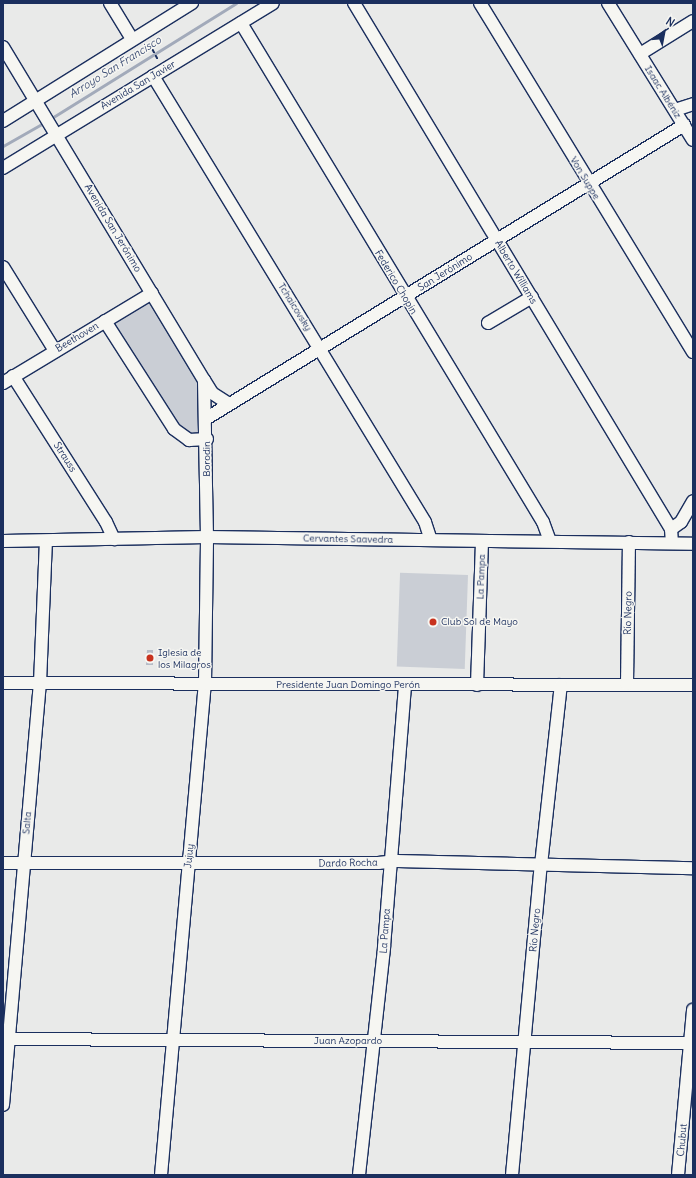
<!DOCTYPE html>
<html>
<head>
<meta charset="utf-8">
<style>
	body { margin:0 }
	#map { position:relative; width:696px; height:1178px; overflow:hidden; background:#e9eae9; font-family:Delius,sans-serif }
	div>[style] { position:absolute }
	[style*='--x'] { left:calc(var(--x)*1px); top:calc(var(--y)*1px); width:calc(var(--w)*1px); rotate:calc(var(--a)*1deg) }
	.green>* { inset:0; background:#caced5; transform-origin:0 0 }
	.stream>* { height:3px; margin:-1.5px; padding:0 1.5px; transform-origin:1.5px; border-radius:1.5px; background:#a2aaba }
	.building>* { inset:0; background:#b6bbc6 }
	.path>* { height:2px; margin-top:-1px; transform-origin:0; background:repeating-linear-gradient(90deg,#1b2f5e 0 4px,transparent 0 7px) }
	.roads { filter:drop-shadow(1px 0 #1b2f5e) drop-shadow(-1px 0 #1b2f5e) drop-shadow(0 1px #1b2f5e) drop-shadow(0 -1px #1b2f5e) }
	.minor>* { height:12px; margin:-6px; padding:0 6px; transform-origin:6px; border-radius:6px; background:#f6f6f2 }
	.dots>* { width:11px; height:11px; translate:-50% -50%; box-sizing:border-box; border:2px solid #f6f6f2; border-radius:50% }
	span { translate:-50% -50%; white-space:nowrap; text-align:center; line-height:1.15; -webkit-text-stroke:3px #f6f6f2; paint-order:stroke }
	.street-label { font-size:10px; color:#1b2f5e }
	.poi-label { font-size:10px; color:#1b2f5e }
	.left { translate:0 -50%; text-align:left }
	.water-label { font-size:11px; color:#44547a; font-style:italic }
	.frame { position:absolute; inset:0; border:4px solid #1b2f5e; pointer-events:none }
	.north { position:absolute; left:644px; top:12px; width:40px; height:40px; -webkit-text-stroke:3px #f6f6f2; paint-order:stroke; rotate:32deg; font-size:11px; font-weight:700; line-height:16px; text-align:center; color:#1b2f5e }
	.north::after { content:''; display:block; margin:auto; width:14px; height:18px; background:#1b2f5e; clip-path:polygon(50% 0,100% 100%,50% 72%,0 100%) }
</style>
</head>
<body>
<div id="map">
	<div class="green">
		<i style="clip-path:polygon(148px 301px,197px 377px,200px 388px,203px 432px,193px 436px,179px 427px,113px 322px)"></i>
		<i style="left:468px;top:575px;width:94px;height:68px;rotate:92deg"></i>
	</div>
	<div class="stream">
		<i style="--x:50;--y:119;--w:219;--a:-31.9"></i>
		<i style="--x:3;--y:146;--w:48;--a:-29.7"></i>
	</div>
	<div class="building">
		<i style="clip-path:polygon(147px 650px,153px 650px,153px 665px,146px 665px)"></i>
	</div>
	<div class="path">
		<i style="--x:149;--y:43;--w:19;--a:62"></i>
	</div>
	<div class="roads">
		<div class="minor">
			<i style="--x:110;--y:3;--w:42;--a:58.6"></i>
			<i style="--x:354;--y:3;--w:614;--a:58.92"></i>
			<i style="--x:671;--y:529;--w:14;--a:86"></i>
			<i style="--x:480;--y:3;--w:409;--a:58.6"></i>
			<i style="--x:608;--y:3;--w:161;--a:58.2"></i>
			<i style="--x:241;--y:23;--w:583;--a:58.82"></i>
			<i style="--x:543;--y:522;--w:20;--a:70"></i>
			<i style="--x:3;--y:47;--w:389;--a:58.9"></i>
			<i style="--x:204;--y:380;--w:15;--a:58"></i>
			<i style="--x:212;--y:393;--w:20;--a:33"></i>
			<i style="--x:640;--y:54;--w:62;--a:-31.9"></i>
			<i style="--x:153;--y:76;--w:522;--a:58.62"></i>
			<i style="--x:425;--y:522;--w:19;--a:72"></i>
			<i style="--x:675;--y:110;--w:19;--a:-18"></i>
			<i style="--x:3;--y:121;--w:223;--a:-32"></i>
			<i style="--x:3;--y:168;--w:316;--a:-31.4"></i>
			<i style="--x:3;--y:267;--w:99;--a:58.2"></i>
			<i style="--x:105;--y:321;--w:128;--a:57.4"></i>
			<i style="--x:174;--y:429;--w:19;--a:36"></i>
			<i style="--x:189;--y:440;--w:18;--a:-3"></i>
			<i style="--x:488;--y:323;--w:51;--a:-30.6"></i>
			<i style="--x:13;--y:376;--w:173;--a:57.5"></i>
			<i style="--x:106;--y:522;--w:19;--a:65"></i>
			<i style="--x:3;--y:383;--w:174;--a:-31.1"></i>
			<i style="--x:207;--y:418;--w:560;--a:-31.56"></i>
			<i style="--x:671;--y:529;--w:12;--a:-35"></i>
			<i style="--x:681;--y:522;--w:24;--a:-60"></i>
			<i style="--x:3;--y:541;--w:204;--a:-1.1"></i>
			<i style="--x:207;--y:537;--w:486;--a:0.8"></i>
			<i style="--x:3;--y:683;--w:690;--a:0.17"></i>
			<i style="--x:627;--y:684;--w:142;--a:-89.2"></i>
			<i style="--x:477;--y:685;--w:143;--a:-88"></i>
			<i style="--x:3;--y:863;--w:375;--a:0"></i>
			<i style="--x:378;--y:863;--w:19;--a:-6"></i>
			<i style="--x:397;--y:861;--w:296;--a:1.4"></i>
			<i style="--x:3;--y:1039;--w:690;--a:0.33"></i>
			<i style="--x:3;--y:1105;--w:424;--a:-85"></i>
			<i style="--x:40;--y:683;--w:142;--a:-87.6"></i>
			<i style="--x:161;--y:1175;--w:493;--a:-84.9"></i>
			<i style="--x:205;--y:684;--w:147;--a:-89.2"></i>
			<i style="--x:207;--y:537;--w:157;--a:-91.1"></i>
			<i style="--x:359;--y:1175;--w:229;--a:-83.7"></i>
			<i style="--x:384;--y:947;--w:263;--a:-85.4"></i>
			<i style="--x:512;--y:1175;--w:311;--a:-84.7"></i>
			<i style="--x:541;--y:865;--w:181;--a:-83.7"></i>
			<i style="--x:678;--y:1175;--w:166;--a:-84.8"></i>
		</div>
	</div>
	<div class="dots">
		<i style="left:433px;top:622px;background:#c8321e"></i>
		<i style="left:150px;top:658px;background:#c8321e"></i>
	</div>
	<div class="street-label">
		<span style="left:138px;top:85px;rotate:-31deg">Avenida San Javier</span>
		<span style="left:663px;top:92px;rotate:58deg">Isaac Albéniz</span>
		<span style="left:585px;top:178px;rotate:59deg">Von Suppe</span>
		<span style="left:113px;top:228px;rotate:59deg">Avenida San Jerónimo</span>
		<span style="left:445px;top:272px;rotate:-32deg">San Jerónimo</span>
		<span style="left:516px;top:272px;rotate:59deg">Alberto Williams</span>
		<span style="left:396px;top:282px;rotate:59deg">Federico Chopin</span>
		<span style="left:295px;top:307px;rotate:58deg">Tchaicovsky</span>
		<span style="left:77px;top:337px;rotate:-31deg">Beethoven</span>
		<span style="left:65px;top:457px;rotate:57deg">Strauss</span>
		<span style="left:207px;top:459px;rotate:-90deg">Borodin</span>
		<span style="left:348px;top:539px;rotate:1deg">Cervantes Saavedra</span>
		<span style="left:481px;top:577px;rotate:-88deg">La Pampa</span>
		<span style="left:628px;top:613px;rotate:-89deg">Río Negro</span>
		<span style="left:348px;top:685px">Presidente Juan Domingo Perón</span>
		<span style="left:27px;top:823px;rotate:-85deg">Salta</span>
		<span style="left:189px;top:856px;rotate:-84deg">Jujuy</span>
		<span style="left:348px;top:863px;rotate:-1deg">Dardo Rocha</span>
		<span style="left:535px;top:930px;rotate:-85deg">Río Negro</span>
		<span style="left:385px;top:931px;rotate:-86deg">La Pampa</span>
		<span style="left:348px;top:1041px">Juan Azopardo</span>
		<span style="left:682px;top:1140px;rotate:-85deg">Chubut</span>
	</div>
	<div class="poi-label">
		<span class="left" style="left:441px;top:622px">Club Sol de Mayo</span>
		<span class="left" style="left:158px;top:658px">Iglesia de<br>los Milagros</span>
	</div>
	<div class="water-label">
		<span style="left:115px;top:67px;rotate:-32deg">Arroyo San Francisco</span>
	</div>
	<div class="frame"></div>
	<div class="north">N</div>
</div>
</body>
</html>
